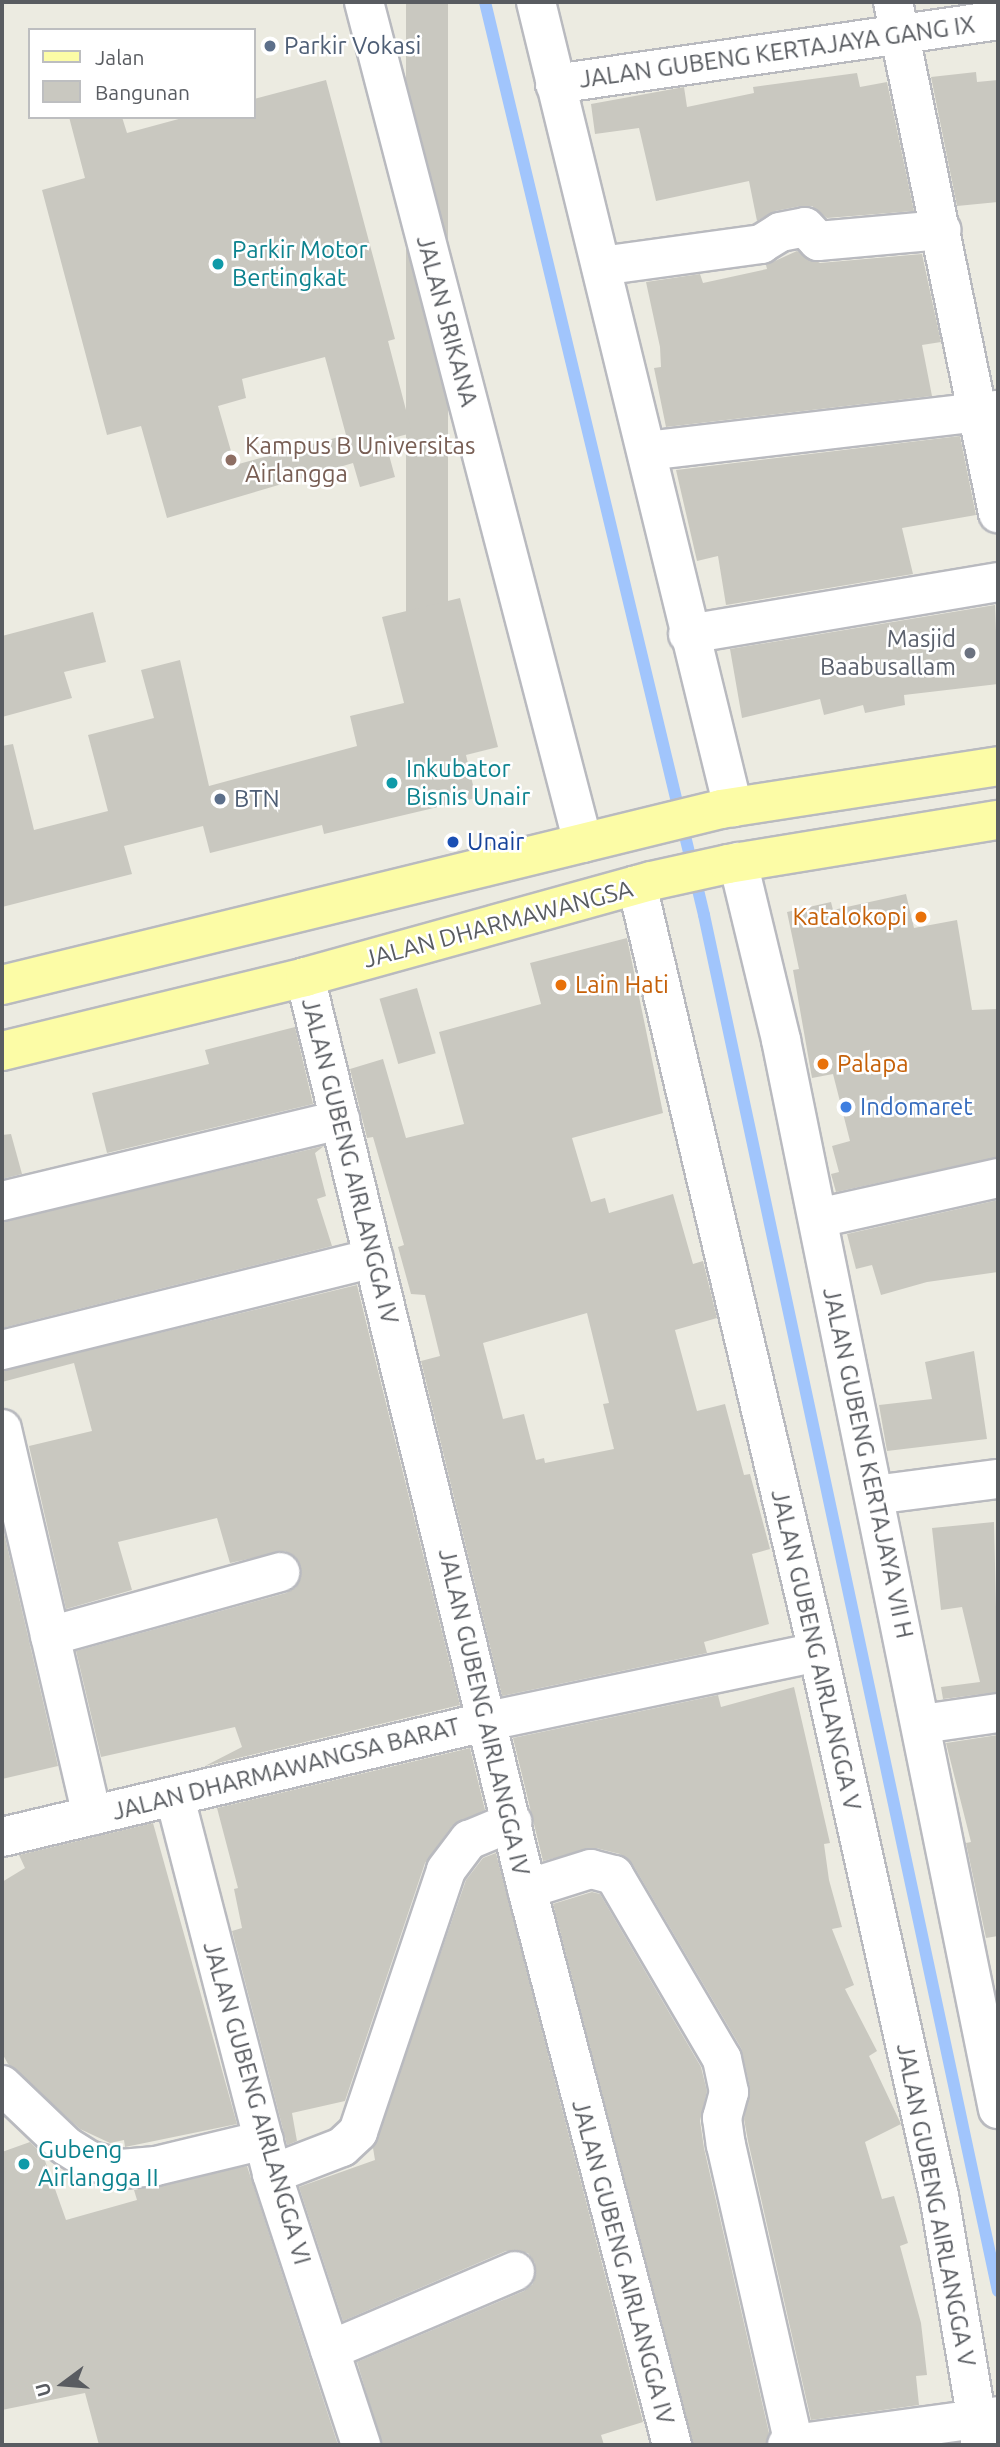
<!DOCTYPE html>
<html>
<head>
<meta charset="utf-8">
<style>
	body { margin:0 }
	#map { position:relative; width:1000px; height:2447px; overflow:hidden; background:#ecebe1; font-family:Ubuntu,sans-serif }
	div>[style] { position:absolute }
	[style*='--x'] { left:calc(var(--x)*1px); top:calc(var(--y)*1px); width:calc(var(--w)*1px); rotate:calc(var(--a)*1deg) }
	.stream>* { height:12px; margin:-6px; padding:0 6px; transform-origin:6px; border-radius:6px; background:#a1c5fc }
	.building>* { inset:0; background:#c9c8c0; transform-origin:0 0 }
	.roads { filter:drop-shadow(2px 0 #b9babf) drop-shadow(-2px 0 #b9babf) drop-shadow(0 2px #b9babf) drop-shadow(0 -2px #b9babf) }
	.street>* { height:38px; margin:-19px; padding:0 19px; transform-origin:19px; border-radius:19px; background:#fff }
	.primary>* { height:38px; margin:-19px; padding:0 19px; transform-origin:19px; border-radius:19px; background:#fcfca6 }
	.dots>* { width:19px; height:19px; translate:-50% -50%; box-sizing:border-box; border:4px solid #fff; border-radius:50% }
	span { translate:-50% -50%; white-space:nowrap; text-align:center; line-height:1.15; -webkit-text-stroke:5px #fff; paint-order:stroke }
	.service-label { font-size:24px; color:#4e5e75 }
	.left { translate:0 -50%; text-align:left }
	.street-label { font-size:24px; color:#595c61 }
	.culture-label { font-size:24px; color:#0d838f }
	.education-label { font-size:24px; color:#785e54 }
	.worship-label { font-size:24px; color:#5b616d }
	.right { translate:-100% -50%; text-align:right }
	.transit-label { font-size:24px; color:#164399 }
	.food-label { font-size:24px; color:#c56008 }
	.shop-label { font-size:24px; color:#366cbe }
	.frame { position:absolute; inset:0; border:4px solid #595c61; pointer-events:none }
	.legend { position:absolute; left:28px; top:28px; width:228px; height:91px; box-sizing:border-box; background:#fff; border:2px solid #bdbec0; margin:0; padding:9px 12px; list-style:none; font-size:21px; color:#595c61 }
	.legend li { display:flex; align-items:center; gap:14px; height:35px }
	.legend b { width:35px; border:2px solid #bdbec0 }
	.north { position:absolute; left:28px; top:2349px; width:70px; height:70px; -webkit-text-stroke:5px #fff; paint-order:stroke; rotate:254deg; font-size:19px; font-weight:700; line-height:28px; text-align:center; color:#595c61 }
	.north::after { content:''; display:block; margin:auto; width:24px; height:32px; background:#595c61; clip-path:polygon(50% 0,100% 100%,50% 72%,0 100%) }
</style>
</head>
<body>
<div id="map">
	<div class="stream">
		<i style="--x:485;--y:2;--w:939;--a:76.51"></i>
		<i style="--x:704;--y:915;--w:1407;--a:77.94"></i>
	</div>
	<div class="building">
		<i style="left:406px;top:2px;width:42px;height:716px"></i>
		<i style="clip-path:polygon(976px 72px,977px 82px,998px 80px,998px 202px,957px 206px,931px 77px)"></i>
		<i style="clip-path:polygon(857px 73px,860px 87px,887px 82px,914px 211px,827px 218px,812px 206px,801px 206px,775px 211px,757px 221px,749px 181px,656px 201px,639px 128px,595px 134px,591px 104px,684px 87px,687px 107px,754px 93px,753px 87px)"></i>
		<i style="clip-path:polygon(evenodd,326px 80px,395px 339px,388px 341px,412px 433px,385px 440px,395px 477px,360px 487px,353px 463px,167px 518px,141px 426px,107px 435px,42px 190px,85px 178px,69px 117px,122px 117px,127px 133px,186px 117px,254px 117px,254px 99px,326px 80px,325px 357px,346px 435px,235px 465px,218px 406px,246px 398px,242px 379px,325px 357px)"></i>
		<i style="clip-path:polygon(797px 251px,820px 263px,922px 254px,941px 342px,922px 345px,932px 396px,666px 427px,654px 368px,661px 367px,660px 347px,646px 282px,700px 274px,703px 283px,767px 269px,766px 265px)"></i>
		<i style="clip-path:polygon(960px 436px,976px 515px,902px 528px,913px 574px,726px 605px,718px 556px,697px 561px,676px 470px)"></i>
		<i style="clip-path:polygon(460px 598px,498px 747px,466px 755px,476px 798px,324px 834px,322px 825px,210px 853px,203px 826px,124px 846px,132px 874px,2px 907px,2px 746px,13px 744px,34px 830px,108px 811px,88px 735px,154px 718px,141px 670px,180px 660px,209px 786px,357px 746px,350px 716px,404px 703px,382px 617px)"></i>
		<i style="clip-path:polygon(995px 605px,998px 684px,904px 695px,905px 705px,865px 713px,863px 705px,824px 715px,820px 699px,742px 718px,730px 649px)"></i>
		<i style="clip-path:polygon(93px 612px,106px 662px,64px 672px,72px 698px,2px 717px,2px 636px)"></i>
		<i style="clip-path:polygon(906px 894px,914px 928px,957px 920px,972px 1010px,998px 1009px,998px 1157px,836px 1192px,831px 1174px,839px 1172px,832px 1146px,850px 1141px,833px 1074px,812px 1078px,793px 970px,799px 969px,787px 912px,831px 902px,833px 910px)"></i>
		<i style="clip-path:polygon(evenodd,627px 938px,663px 1113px,572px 1138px,591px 1202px,605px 1198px,609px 1213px,673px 1194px,693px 1264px,703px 1261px,717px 1318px,675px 1330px,697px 1411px,725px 1404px,744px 1475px,750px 1474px,770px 1549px,752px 1554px,769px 1624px,704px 1642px,707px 1653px,502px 1696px,421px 1361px,440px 1356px,425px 1295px,411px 1294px,398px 1247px,404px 1245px,373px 1137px,367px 1138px,350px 1069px,383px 1059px,406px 1138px,464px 1124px,439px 1032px,541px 1004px,530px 963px,627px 938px,587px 1313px,609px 1403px,603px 1404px,614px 1449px,545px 1463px,544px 1458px,536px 1460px,524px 1414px,503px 1419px,483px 1343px,587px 1313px)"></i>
		<i style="left:417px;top:988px;width:68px;height:39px;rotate:74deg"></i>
		<i style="clip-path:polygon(295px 1027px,313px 1104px,107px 1153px,92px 1093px,209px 1064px,205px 1050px)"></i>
		<i style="clip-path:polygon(11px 1134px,22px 1174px,2px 1179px,2px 1135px)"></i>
		<i style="clip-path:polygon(324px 1146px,315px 1153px,326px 1196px,317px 1199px,332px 1246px,2px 1328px,2px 1222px)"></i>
		<i style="clip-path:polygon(998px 1200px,998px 1272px,927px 1282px,881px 1295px,872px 1265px,856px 1269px,847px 1234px)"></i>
		<i style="clip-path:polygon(357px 1285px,460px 1705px,205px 1766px,242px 1747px,235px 1727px,101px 1757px,76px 1651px,286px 1593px,296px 1587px,301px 1567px,285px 1551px,230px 1563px,217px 1518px,118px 1542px,132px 1590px,66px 1609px,29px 1446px,92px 1431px,74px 1363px,2px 1382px,2px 1371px)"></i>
		<i style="clip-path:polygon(974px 1351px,987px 1439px,887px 1451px,879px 1405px,932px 1399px,925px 1362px)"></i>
		<i style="clip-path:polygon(994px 1522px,998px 1692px,943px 1699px,941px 1687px,980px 1682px,962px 1607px,941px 1610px,932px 1528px)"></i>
		<i style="clip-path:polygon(2px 1524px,58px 1766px,2px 1779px)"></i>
		<i style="clip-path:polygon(794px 1687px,830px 1843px,824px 1844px,829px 1880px,842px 1927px,832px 1929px,854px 1985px,845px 1989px,877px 2051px,869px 2056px,901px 2124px,865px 2142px,882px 2199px,894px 2196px,908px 2243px,900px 2246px,921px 2323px,927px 2375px,916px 2376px,919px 2405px,811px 2420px,748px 2141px,744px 2119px,750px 2088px,741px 2048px,632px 1863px,620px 1854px,596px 1848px,543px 1861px,513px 1738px,718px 1695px,721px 1707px)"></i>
		<i style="clip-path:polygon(998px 1735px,998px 1936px,986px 1938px,966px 1843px,971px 1842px,946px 1743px)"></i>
		<i style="clip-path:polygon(470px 1748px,485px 1810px,452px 1826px,425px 1863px,345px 2101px,292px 2113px,297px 2141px,287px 2145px,232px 1931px,242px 1928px,234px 1889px,238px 1888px,217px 1808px)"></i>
		<i style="clip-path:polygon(153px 1823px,237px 2124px,125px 2147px,124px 2140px,110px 2143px,80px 2129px,8px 2064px,2px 2053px,2px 1882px,25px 1868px,19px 1855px)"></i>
		<i style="clip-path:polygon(496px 1853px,643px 2422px,601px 2435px,604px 2445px,382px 2445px,357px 2362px,524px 2291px,533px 2284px,535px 2263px,528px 2253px,506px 2251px,343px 2321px,299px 2187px,375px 2160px,373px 2148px,466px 1880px,483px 1858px)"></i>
		<i style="clip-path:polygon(592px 1892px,600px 1894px,701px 2067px,707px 2091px,700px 2121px,704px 2148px,769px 2433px,766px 2445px,693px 2445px,553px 1904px)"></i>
		<i style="clip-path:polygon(30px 2142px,43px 2155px,66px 2220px,137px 2200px,134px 2190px,247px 2166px,338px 2445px,99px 2445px,85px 2393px,2px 2410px,2px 2152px)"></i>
	</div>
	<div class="roads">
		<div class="street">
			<i style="--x:364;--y:2;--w:869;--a:75.4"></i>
			<i style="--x:536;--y:2;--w:829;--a:76.25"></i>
			<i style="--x:893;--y:2;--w:522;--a:78.39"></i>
			<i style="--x:555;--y:84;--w:448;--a:-8.2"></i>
			<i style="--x:601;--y:266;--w:162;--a:-7.8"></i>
			<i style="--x:761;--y:244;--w:22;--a:-32"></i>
			<i style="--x:780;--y:232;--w:25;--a:-11"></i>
			<i style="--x:805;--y:227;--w:19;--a:47"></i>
			<i style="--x:818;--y:241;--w:124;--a:-5.1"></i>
			<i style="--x:647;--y:451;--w:353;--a:-6.7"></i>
			<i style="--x:688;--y:634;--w:314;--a:-9.5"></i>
			<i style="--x:738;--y:862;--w:183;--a:76.4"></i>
			<i style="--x:781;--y:1040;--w:1091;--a:78.53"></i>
			<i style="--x:637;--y:885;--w:788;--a:76.72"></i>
			<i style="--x:818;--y:1652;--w:557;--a:77.46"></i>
			<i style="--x:939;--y:2196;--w:253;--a:80.4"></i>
			<i style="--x:305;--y:977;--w:939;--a:76.32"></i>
			<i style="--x:527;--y:1889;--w:575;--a:75.38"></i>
			<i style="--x:2;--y:1201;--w:348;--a:-13.5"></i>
			<i style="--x:818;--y:1218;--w:184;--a:-12.5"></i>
			<i style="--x:2;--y:1350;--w:383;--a:-13.9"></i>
			<i style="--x:2;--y:1429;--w:397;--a:76.9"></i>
			<i style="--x:874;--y:1495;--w:125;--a:-7.4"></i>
			<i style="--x:50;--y:1636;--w:239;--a:-15.5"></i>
			<i style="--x:922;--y:1724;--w:77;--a:-8.2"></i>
			<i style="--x:175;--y:1798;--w:388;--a:75.5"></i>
			<i style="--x:272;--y:2174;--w:285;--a:71.8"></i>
			<i style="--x:2;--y:1837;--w:500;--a:-13.4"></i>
			<i style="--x:488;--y:1721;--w:337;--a:-11.8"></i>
			<i style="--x:527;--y:1889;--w:67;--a:-17.4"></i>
			<i style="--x:591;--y:1869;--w:24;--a:15"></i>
			<i style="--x:614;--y:1875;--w:213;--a:59.6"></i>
			<i style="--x:722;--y:2059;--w:34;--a:78"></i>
			<i style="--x:729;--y:2092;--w:27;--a:105"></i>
			<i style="--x:722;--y:2118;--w:27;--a:82"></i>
			<i style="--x:726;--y:2145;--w:307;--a:77.2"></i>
			<i style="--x:2;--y:2085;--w:88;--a:43.6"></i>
			<i style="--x:66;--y:2146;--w:26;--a:32"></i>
			<i style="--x:88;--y:2160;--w:34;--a:15"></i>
			<i style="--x:121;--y:2169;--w:35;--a:-5"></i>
			<i style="--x:156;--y:2166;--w:111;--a:-13.5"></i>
			<i style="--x:272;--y:2174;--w:75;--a:-21.1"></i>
			<i style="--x:342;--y:2147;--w:22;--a:-43"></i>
			<i style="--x:358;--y:2132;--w:276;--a:-71.4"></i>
			<i style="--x:446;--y:1870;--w:38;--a:-53"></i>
			<i style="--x:469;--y:1840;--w:47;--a:-22.7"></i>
			<i style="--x:330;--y:2350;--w:201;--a:-23.1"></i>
			<i style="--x:787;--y:2445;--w:213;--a:-7.8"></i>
		</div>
		<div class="primary">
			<i style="--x:2;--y:985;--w:740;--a:-13.75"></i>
			<i style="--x:721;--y:809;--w:280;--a:-8.8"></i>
			<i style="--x:2;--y:1051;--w:312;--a:-13.7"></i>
			<i style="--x:305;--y:977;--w:359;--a:-15.5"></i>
			<i style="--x:651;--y:881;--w:79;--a:-12.4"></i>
			<i style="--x:728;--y:864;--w:274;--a:-9.3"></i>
		</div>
	</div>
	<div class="dots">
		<i style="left:270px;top:46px;background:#5c6f8a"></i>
		<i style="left:218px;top:264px;background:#0f9aa8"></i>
		<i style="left:231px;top:460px;background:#8d6e63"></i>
		<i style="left:970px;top:653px;background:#6b7280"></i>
		<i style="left:392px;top:783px;background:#0f9aa8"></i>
		<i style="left:220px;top:799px;background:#5c6f8a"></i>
		<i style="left:453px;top:842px;background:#1a4fb4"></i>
		<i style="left:921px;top:917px;background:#e8710a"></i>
		<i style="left:561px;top:985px;background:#e8710a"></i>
		<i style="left:823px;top:1064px;background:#e8710a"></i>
		<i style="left:846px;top:1107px;background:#3f7fe0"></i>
		<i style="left:24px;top:2164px;background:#0f9aa8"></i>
	</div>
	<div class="service-label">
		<span class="left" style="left:284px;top:46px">Parkir Vokasi</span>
		<span class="left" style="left:234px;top:799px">BTN</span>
	</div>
	<div class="street-label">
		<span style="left:777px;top:52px;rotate:-8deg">JALAN GUBENG KERTAJAYA GANG IX</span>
		<span style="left:447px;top:321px;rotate:75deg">JALAN SRIKANA</span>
		<span style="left:498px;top:924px;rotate:-15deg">JALAN DHARMAWANGSA</span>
		<span style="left:350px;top:1161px;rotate:76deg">JALAN GUBENG AIRLANGGA IV</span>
		<span style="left:868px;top:1463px;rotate:78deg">JALAN GUBENG KERTAJAYA VII H</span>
		<span style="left:816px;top:1650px;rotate:77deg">JALAN GUBENG AIRLANGGA V</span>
		<span style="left:484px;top:1712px;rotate:77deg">JALAN GUBENG AIRLANGGA IV</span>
		<span style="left:286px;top:1769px;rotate:-14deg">JALAN DHARMAWANGSA BARAT</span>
		<span style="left:257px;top:2103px;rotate:74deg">JALAN GUBENG AIRLANGGA VI</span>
		<span style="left:936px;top:2205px;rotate:79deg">JALAN GUBENG AIRLANGGA V</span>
		<span style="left:623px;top:2262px;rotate:75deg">JALAN GUBENG AIRLANGGA IV</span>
	</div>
	<div class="culture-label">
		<span class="left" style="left:232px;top:264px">Parkir Motor<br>Bertingkat</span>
		<span class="left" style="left:406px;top:783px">Inkubator<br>Bisnis Unair</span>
		<span class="left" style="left:38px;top:2164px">Gubeng<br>Airlangga II</span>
	</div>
	<div class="education-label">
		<span class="left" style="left:245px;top:460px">Kampus B Universitas<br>Airlangga</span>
	</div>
	<div class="worship-label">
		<span class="right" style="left:956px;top:653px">Masjid<br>Baabusallam</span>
	</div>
	<div class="transit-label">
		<span class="left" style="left:467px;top:842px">Unair</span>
	</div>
	<div class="food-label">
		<span class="right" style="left:907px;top:917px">Katalokopi</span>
		<span class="left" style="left:575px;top:985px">Lain Hati</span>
		<span class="left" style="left:837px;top:1064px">Palapa</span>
	</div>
	<div class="shop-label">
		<span class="left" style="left:860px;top:1107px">Indomaret</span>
	</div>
	<div class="frame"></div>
	<ul class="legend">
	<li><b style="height:9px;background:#fcfca6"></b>Jalan</li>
	<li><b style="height:19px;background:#c9c8c0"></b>Bangunan</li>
	</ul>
	<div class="north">U</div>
</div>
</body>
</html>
